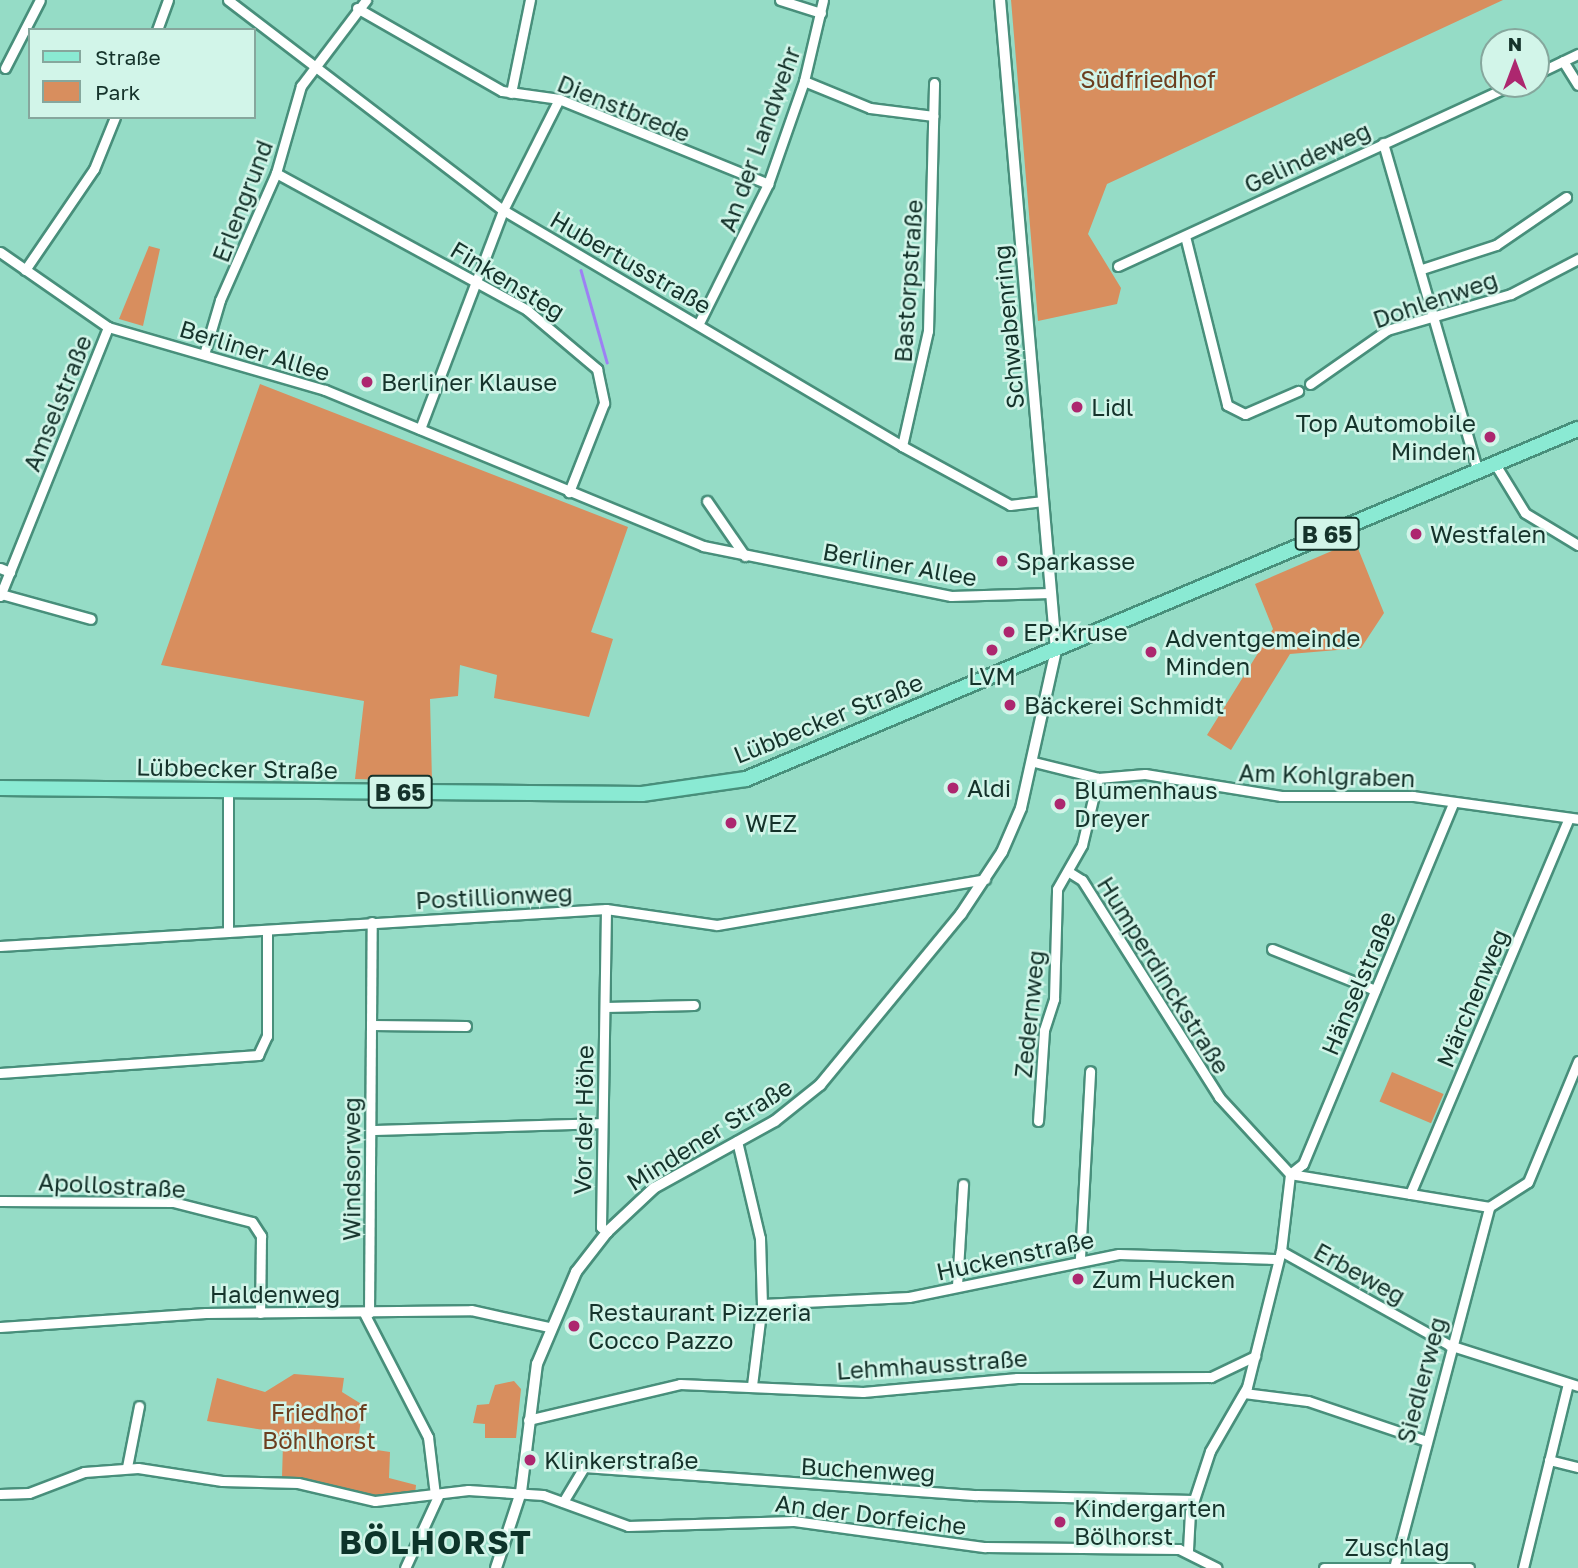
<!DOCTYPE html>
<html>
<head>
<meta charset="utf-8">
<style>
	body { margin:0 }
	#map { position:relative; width:1578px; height:1568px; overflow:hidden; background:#95dcc6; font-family:"Golos Text",sans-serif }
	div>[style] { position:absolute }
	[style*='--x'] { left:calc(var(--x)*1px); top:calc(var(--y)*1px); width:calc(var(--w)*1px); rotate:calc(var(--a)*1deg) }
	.green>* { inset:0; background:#d88e5e; transform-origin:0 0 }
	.stream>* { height:2.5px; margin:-1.25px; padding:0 1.25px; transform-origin:1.25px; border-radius:1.25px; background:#9d80f4 }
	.roads { filter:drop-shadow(2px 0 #488f7b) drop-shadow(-2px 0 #488f7b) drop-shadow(0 2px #488f7b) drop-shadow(0 -2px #488f7b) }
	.minor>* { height:9px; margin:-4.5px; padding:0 4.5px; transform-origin:4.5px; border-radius:4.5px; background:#fff }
	.tertiary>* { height:10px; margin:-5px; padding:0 5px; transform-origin:5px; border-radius:5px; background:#fff }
	.primary>* { height:14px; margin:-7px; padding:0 7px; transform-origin:7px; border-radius:7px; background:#8aead3 }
	.dots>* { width:19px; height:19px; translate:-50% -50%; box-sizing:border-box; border:4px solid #d2f5e9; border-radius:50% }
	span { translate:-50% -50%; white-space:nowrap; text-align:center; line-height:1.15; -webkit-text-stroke:5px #d2f5e9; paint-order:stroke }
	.shield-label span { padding:2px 5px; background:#d2f5e9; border:2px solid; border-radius:5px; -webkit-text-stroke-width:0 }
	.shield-label { font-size:23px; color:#15332b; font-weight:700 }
	.park-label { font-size:24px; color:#6c3e1f }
	.street-label { font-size:24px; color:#15332b }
	.poi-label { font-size:24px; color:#15332b }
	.left { translate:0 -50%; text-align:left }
	.right { translate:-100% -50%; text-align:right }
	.district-label { font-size:32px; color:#0d342a; font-weight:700; letter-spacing:2px }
	.legend { position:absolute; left:28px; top:28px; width:228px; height:91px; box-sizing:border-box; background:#d2f5e9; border:2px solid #86a79d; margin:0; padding:9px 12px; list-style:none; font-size:21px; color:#15332b }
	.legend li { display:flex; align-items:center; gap:14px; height:35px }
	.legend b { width:35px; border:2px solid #86a79d }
	.north { position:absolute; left:1480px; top:28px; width:70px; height:70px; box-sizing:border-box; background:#d2f5e9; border:2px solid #86a79d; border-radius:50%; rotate:0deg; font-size:19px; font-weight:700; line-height:28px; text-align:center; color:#15332b }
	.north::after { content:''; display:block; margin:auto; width:24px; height:32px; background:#ad276f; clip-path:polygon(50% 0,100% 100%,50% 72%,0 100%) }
</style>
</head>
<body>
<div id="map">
	<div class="green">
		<i style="clip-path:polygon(1011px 0,1503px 0,1107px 184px,1088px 234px,1121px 288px,1117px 304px,1038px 321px)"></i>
		<i style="clip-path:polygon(149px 246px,160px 249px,143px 326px,119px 319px)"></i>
		<i style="clip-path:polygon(260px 384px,628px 527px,591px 632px,613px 639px,589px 717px,494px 698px,497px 675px,460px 665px,458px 696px,430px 699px,432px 781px,355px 779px,364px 701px,161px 665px)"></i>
		<i style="clip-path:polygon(1355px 541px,1384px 613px,1361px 648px,1290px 654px,1231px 750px,1207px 735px,1273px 629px,1255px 584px)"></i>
		<i style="left:1392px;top:1072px;width:56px;height:32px;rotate:23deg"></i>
		<i style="clip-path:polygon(294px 1374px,344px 1378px,342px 1392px,363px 1405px,357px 1447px,390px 1452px,389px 1478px,416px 1485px,415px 1496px,370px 1496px,282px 1477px,283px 1444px,265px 1440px,264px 1430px,207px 1421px,217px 1378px,265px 1392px)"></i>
		<i style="clip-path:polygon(514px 1381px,521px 1389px,516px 1438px,485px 1438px,485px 1424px,473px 1423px,477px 1405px,489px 1404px,495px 1385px)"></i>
	</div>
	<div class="stream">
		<i style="--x:581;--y:270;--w:96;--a:74.2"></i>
	</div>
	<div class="roads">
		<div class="minor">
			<i style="--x:228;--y:0;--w:346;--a:37.4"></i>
			<i style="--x:503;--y:210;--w:464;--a:30.6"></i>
			<i style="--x:902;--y:446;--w:123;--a:28.6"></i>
			<i style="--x:1010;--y:505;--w:33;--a:-7"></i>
			<i style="--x:780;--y:0;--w:43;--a:17.6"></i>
			<i style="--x:357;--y:8;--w:167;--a:29.8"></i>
			<i style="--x:502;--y:91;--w:58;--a:8"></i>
			<i style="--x:559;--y:99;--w:226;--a:22.1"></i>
			<i style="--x:157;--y:30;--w:32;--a:-70"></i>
			<i style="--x:1563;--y:61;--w:28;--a:58"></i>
			<i style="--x:5;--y:68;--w:76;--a:-62.8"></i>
			<i style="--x:1536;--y:74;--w:47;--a:-25.5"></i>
			<i style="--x:804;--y:81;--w:71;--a:22.2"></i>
			<i style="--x:870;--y:108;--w:64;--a:7.1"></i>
			<i style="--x:511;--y:93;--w:95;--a:-78.5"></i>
			<i style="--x:1383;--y:143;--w:342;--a:73.9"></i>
			<i style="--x:276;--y:173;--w:286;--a:28.6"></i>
			<i style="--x:527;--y:310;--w:92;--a:40.1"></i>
			<i style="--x:597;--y:369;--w:35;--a:78"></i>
			<i style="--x:604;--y:403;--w:96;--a:111.5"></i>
			<i style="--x:1185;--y:236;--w:174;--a:76"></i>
			<i style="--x:1227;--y:405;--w:20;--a:27"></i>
			<i style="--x:1245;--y:414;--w:58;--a:-23.5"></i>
			<i style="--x:0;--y:252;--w:131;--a:34.8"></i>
			<i style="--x:108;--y:327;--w:226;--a:16.2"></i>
			<i style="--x:325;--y:390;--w:409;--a:22.4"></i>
			<i style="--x:703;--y:546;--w:253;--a:11.4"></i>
			<i style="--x:951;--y:596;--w:99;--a:-1.7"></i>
			<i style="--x:1118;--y:266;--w:435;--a:-24.7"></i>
			<i style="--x:1422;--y:269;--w:78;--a:-18"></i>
			<i style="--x:1496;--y:245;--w:85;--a:-34.4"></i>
			<i style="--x:25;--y:270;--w:122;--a:-55.7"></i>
			<i style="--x:94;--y:169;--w:56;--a:-68"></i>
			<i style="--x:699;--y:323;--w:155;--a:-63.6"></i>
			<i style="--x:768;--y:184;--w:109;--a:-70.7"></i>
			<i style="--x:804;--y:81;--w:83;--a:-76.8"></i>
			<i style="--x:205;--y:351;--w:53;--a:-73.6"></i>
			<i style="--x:220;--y:300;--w:139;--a:-66.2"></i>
			<i style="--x:276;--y:173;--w:91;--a:-74"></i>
			<i style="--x:301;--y:86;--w:108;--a:-52.9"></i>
			<i style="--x:1310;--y:384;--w:94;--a:-35"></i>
			<i style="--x:1387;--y:330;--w:129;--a:-16.2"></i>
			<i style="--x:1511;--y:294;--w:76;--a:-27.6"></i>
			<i style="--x:420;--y:429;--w:234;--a:-69.2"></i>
			<i style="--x:503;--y:210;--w:124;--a:-63.2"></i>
			<i style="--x:902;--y:446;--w:118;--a:-77.3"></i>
			<i style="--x:928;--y:331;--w:248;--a:-88.6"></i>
			<i style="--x:1495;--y:464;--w:57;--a:58.5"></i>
			<i style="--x:1525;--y:513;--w:62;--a:31.1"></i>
			<i style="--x:707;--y:501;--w:67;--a:55.4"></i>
			<i style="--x:0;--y:568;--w:11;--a:22"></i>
			<i style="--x:1;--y:594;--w:93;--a:15.5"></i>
			<i style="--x:0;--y:596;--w:290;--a:-68.1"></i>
			<i style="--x:1034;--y:762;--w:66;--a:14"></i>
			<i style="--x:1098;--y:778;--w:47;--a:-4.9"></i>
			<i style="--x:1145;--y:774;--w:138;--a:9.2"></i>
			<i style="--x:1281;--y:796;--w:132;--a:0"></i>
			<i style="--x:1413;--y:796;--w:167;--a:7.9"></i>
			<i style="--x:1069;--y:872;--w:15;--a:32"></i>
			<i style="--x:1082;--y:880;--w:257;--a:57.7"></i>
			<i style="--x:1219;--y:1097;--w:105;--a:47.3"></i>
			<i style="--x:606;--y:909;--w:318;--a:90.9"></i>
			<i style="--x:601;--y:1227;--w:8;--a:40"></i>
			<i style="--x:228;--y:932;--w:141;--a:-90"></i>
			<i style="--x:0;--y:946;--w:607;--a:-3.49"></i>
			<i style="--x:606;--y:909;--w:112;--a:8.2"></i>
			<i style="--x:717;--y:925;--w:272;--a:-9.7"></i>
			<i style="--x:1272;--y:949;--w:111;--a:21.7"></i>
			<i style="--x:605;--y:1007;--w:89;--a:-1.3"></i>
			<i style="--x:372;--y:1025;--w:94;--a:0.6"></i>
			<i style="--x:0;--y:1073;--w:259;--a:-4"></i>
			<i style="--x:258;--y:1055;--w:21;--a:-65"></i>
			<i style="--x:267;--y:1036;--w:106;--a:-90"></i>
			<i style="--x:1038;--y:1121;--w:91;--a:-86.2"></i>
			<i style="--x:1044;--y:1030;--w:33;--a:-72"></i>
			<i style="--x:1054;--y:999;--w:110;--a:-88.4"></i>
			<i style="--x:1057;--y:889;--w:51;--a:-60.4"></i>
			<i style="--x:1082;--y:845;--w:69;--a:-76.6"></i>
			<i style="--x:371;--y:1130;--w:230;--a:-1.7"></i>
			<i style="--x:737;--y:1141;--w:100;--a:76.7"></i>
			<i style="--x:760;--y:1238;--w:66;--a:88.3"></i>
			<i style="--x:762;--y:1304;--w:83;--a:97"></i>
			<i style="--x:1290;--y:1174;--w:16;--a:-38"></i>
			<i style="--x:1303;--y:1164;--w:392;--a:-67.4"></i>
			<i style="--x:1290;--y:1174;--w:202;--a:9.4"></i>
			<i style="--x:1489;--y:1207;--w:46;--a:-32.7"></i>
			<i style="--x:1528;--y:1182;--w:131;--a:-67.5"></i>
			<i style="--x:1410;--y:1194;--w:408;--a:-67.1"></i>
			<i style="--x:0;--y:1201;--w:173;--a:0.3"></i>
			<i style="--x:173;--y:1202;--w:81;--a:14.2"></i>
			<i style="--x:252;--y:1222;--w:17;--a:57"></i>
			<i style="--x:261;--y:1236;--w:77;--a:90.7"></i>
			<i style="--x:1281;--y:1251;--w:193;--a:29.2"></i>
			<i style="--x:1449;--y:1345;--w:135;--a:17.6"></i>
			<i style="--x:1080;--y:1258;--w:187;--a:-86.9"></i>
			<i style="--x:957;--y:1286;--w:102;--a:-86.6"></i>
			<i style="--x:762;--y:1304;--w:147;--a:-2.7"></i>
			<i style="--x:909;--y:1297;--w:214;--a:-11.6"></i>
			<i style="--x:1119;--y:1254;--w:156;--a:1.8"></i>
			<i style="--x:364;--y:1313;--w:140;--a:62.7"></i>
			<i style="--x:428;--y:1437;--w:58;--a:83.1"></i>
			<i style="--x:369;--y:1313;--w:391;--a:-89.6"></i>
			<i style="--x:0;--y:1327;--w:206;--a:-3.9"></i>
			<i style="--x:206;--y:1313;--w:265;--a:-0.6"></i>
			<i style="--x:471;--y:1310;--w:79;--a:12.4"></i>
			<i style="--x:1244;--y:1393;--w:64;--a:7.1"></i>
			<i style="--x:1308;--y:1401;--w:125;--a:18.7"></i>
			<i style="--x:528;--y:1420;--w:156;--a:-13.3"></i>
			<i style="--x:680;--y:1384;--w:183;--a:2.5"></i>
			<i style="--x:863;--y:1392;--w:155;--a:-5.2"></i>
			<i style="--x:1017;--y:1378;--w:194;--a:-0.3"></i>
			<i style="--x:1211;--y:1377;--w:49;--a:-25.5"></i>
			<i style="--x:1549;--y:1460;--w:30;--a:14"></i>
			<i style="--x:127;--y:1467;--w:62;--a:-78.9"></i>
			<i style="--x:0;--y:1494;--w:29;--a:-2"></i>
			<i style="--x:29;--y:1493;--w:59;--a:-20.9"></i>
			<i style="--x:84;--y:1472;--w:54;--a:-4.2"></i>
			<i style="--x:138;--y:1468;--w:85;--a:8.8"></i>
			<i style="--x:222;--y:1481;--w:76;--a:1.5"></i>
			<i style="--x:298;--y:1483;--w:79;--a:13.2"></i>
			<i style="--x:375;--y:1501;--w:94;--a:-6.7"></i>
			<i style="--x:468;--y:1490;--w:75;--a:3.8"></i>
			<i style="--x:543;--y:1495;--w:90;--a:20"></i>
			<i style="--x:628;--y:1526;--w:166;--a:-1.7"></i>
			<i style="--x:794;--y:1521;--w:193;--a:7.8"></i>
			<i style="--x:985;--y:1547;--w:194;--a:0.6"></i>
			<i style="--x:1179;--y:1549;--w:42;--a:26.6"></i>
			<i style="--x:563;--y:1502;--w:41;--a:-59"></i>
			<i style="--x:584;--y:1467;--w:394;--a:4.1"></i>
			<i style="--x:977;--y:1495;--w:216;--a:1.3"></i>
			<i style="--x:1188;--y:1550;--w:38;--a:-87"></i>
			<i style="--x:1190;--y:1512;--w:64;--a:-71.8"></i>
			<i style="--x:1210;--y:1451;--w:74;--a:-60"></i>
			<i style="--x:1247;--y:1387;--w:140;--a:-76"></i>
			<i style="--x:1281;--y:1251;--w:78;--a:-83.3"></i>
			<i style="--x:1395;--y:1564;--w:369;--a:-75.2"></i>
			<i style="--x:405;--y:1568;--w:81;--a:-65.3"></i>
			<i style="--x:1324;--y:1568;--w:145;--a:0"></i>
			<i style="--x:1523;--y:1568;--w:190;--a:-76.3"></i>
		</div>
		<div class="tertiary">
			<i style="--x:496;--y:1568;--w:80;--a:-71.8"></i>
			<i style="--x:521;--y:1492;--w:129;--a:-82.9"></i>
			<i style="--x:537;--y:1364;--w:100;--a:-67"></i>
			<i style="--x:576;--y:1272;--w:51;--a:-52.2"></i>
			<i style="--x:607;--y:1232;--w:64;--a:-43.1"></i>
			<i style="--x:654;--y:1188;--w:138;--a:-29"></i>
			<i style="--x:775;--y:1121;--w:58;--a:-38.7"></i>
			<i style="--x:820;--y:1085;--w:222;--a:-50.5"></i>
			<i style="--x:961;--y:914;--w:74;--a:-56.5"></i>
			<i style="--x:1002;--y:852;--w:48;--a:-66.6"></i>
			<i style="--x:1021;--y:808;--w:162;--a:-77.5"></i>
			<i style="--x:1056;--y:650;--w:652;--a:-94.92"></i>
		</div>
		<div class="primary">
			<i style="--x:0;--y:788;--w:642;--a:0.54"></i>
			<i style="--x:642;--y:794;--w:105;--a:-8.2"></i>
			<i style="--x:746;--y:779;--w:903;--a:-22.82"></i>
		</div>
	</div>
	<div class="dots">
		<i style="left:367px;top:382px;background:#ad276f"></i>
		<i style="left:1077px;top:407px;background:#ad276f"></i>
		<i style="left:1490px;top:437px;background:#ad276f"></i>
		<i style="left:1416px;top:534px;background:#ad276f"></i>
		<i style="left:1002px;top:561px;background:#ad276f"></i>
		<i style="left:1009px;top:632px;background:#ad276f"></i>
		<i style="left:992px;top:650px;background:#ad276f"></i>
		<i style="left:1151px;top:652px;background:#ad276f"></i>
		<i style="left:1010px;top:705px;background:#ad276f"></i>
		<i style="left:953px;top:788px;background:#ad276f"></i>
		<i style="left:1060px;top:804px;background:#ad276f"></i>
		<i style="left:731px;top:823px;background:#ad276f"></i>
		<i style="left:1078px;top:1279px;background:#ad276f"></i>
		<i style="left:574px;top:1326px;background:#ad276f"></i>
		<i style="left:530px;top:1460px;background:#ad276f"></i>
		<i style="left:1060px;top:1522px;background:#ad276f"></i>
	</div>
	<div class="shield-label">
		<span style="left:1327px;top:534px">B 65</span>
		<span style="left:400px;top:792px">B 65</span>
	</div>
	<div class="park-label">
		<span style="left:1148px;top:79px">Südfriedhof</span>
		<span style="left:319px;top:1426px">Friedhof<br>Böhlhorst</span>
	</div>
	<div class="street-label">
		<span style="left:624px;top:108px;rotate:22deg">Dienstbrede</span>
		<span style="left:759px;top:139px;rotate:-70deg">An der Landwehr</span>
		<span style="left:1307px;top:157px;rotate:-25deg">Gelindeweg</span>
		<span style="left:242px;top:201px;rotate:-69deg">Erlengrund</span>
		<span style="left:631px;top:262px;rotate:30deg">Hubertusstraße</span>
		<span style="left:508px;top:280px;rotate:31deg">Finkensteg</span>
		<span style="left:908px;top:281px;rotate:-86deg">Bastorpstraße</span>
		<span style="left:1435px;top:299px;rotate:-19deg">Dohlenweg</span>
		<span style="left:1008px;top:327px;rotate:-95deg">Schwabenring</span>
		<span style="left:255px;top:350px;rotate:17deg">Berliner Allee</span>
		<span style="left:57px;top:403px;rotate:-68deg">Amselstraße</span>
		<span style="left:900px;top:564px;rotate:10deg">Berliner Allee</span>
		<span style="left:828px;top:718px;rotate:-22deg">Lübbecker Straße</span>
		<span style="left:237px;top:768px;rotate:1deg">Lübbecker Straße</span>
		<span style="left:1327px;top:775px;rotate:2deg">Am Kohlgraben</span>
		<span style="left:494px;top:896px;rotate:-3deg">Postillionweg</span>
		<span style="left:1164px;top:975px;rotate:58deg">Humperdinckstraße</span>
		<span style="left:1358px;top:983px;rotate:-67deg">Hänselstraße</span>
		<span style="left:1472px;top:998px;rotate:-67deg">Märchenweg</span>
		<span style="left:1029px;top:1014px;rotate:-84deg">Zedernweg</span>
		<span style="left:583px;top:1120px;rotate:-89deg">Vor der Höhe</span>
		<span style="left:709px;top:1134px;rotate:-32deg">Mindener Straße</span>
		<span style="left:351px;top:1169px;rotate:-90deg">Windsorweg</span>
		<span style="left:112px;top:1185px;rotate:3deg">Apollostraße</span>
		<span style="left:1015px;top:1255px;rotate:-12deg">Huckenstraße</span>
		<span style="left:1360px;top:1273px;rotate:29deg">Erbeweg</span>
		<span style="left:275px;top:1294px">Haldenweg</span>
		<span style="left:932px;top:1364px;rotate:-4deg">Lehmhausstraße</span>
		<span style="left:1421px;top:1380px;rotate:-75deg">Siedlerweg</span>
		<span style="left:868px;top:1469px;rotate:3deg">Buchenweg</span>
		<span style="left:871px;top:1514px;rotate:7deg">An der Dorfeiche</span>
		<span style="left:1397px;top:1547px">Zuschlag</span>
	</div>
	<div class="poi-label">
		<span class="left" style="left:381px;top:382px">Berliner Klause</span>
		<span class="left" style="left:1091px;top:407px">Lidl</span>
		<span class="right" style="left:1476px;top:437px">Top Automobile<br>Minden</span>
		<span class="left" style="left:1430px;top:534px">Westfalen</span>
		<span class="left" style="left:1016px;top:561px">Sparkasse</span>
		<span class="left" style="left:1023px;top:632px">EP:Kruse</span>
		<span class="left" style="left:1165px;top:652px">Adventgemeinde<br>Minden</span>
		<span style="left:992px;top:676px">LVM</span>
		<span class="left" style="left:1024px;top:705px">Bäckerei Schmidt</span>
		<span class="left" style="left:967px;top:788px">Aldi</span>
		<span class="left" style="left:1074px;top:804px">Blumenhaus<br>Dreyer</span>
		<span class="left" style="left:745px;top:823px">WEZ</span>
		<span class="left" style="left:1092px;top:1279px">Zum Hucken</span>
		<span class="left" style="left:588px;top:1326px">Restaurant Pizzeria<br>Cocco Pazzo</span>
		<span class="left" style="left:544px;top:1460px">Klinkerstraße</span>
		<span class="left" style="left:1074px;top:1522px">Kindergarten<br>Bölhorst</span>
	</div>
	<div class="district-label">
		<span style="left:436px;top:1542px">BÖLHORST</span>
	</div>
	<ul class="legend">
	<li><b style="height:9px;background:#8aead3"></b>Straße</li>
	<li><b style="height:19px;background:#d88e5e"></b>Park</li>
	</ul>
	<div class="north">N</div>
</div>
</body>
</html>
